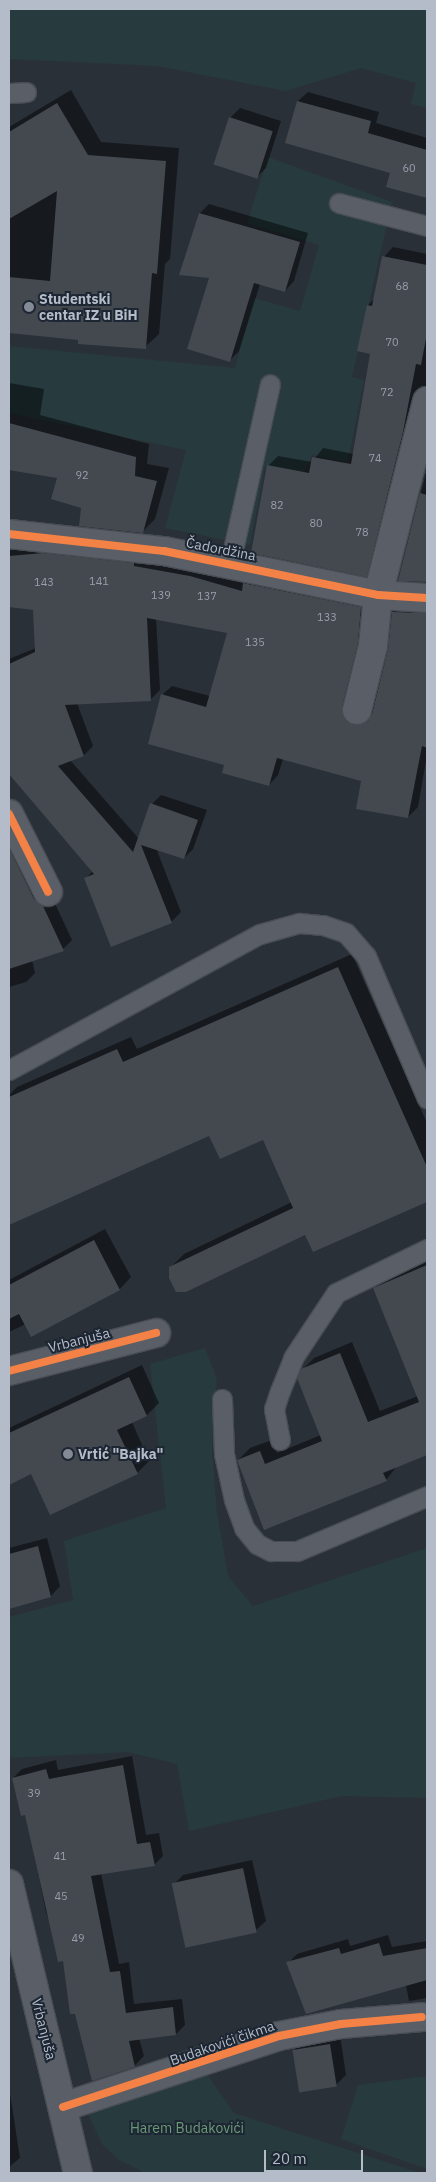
<!DOCTYPE html>
<html>
<head>
<meta charset="utf-8">
<style>
	body { margin:0 }
	#map { position:relative; width:436px; height:2182px; overflow:hidden; background:#2a3038; font-family:"IBM Plex Sans",sans-serif }
	div>[style] { position:absolute }
	[style*='--x'] { left:calc(var(--x)*1px); top:calc(var(--y)*1px); width:calc(var(--w)*1px); rotate:calc(var(--a)*1deg) }
	.green>* { inset:0; background:#273a3e }
	.shadow>* { inset:0; background:#0007 }
	.building>* { inset:0; background:#444950; transform-origin:0 0 }
	.roads { filter:drop-shadow(1px 0 #484c53) drop-shadow(-1px 0 #484c53) drop-shadow(0 1px #484c53) drop-shadow(0 -1px #484c53) }
	.service>* { height:19px; margin:-9.5px; padding:0 9.5px; transform-origin:9.5px; border-radius:9.5px; background:#5a5e66 }
	.minor>* { height:28px; margin:-14px; padding:0 14px; transform-origin:14px; border-radius:14px; background:#5a5e66 }
	.tertiary>* { height:28px; margin:-14px; padding:0 14px; transform-origin:14px; border-radius:14px; background:#5a5e66 }
	.cycleway>* { height:8px; margin:-4px; padding:0 4px; transform-origin:4px; border-radius:4px; background:#f48246 }
	.dots>* { width:14px; height:14px; translate:-50% -50%; box-sizing:border-box; border:2px solid #1d2633; border-radius:50% }
	span { translate:-50% -50%; white-space:nowrap; text-align:center; line-height:1.15; -webkit-text-stroke:4px #1d2633; paint-order:stroke }
	.number-label { font-size:11px; color:#989fab }
	.number-label span { -webkit-text-stroke-width:0 }
	.poi-label { font-size:14px; color:#b4bcc9; font-weight:700 }
	.left { translate:0 -50%; text-align:left }
	.street-label { font-size:14px; color:#b4bcc9 }
	.park-label { font-size:14px; color:#6b9a76 }
	.frame { position:absolute; inset:0; border:10px solid #b4bcc9; pointer-events:none }
	.scale { position:absolute; left:264px; top:2150px; width:99px; height:22px; box-sizing:border-box; border:2px solid #b4bcc9; border-top:0; padding-left:6px; font-size:15px; line-height:18px; white-space:nowrap; color:#b4bcc9; -webkit-text-stroke:4px #1d2633; paint-order:stroke }
</style>
</head>
<body>
<div id="map">
	<div class="green">
		<i style="clip-path:polygon(9px 9px,427px 9px,427px 108px,411px 104px,416px 83px,361px 68px,286px 91px,157px 66px,9px 59px)"></i>
		<i style="clip-path:polygon(268px 157px,392px 202px,352px 377px,364px 380px,348px 462px,312px 455px,303px 475px,265px 467px,250px 545px,165px 528px,186px 450px,9px 413px,9px 346px,235px 368px,254px 298px,300px 311px,319px 245px,247px 223px)"></i>
		<i style="clip-path:polygon(205px 1348px,217px 1379px,212px 1449px,217px 1512px,228px 1576px,253px 1606px,427px 1548px,427px 1798px,342px 1796px,189px 1831px,177px 1764px,128px 1752px,9px 1758px,9px 1617px,73px 1600px,64px 1541px,166px 1508px,150px 1364px)"></i>
		<i style="clip-path:polygon(207px 2074px,234px 2113px,420px 2173px,146px 2173px,119px 2160px,102px 2144px,88px 2114px)"></i>
		<i style="clip-path:polygon(427px 2076px,427px 2169px,341px 2139px,358px 2085px)"></i>
	</div>
	<div class="shadow">
		<i style="clip-path:polygon(71px 90px,101px 142px,179px 148px,170px 259px,165px 264px,159px 334px,145px 347px,9px 331px,9px 127px)"></i>
		<i style="clip-path:polygon(308px 92px,379px 112px,376px 123px,427px 138px,427px 197px,387px 186px,391px 172px,287px 142px,298px 101px)"></i>
		<i style="clip-path:polygon(240px 108px,281px 121px,266px 168px,256px 178px,230px 118px)"></i>
		<i style="clip-path:polygon(209px 204px,308px 233px,294px 281px,285px 291px,260px 284px,239px 351px,230px 360px,211px 277px,181px 274px,200px 213px)"></i>
		<i style="clip-path:polygon(393px 247px,427px 254px,427px 386px,421px 386px,376px 566px,366px 575px,269px 465px,278px 456px,312px 462px,323px 448px,354px 454px,372px 353px,368px 305px,375px 298px,384px 257px)"></i>
		<i style="clip-path:polygon(9px 383px,44px 389px,40px 415px,149px 444px,147px 464px,169px 468px,155px 519px,142px 532px,83px 507px,58px 477px,9px 469px)"></i>
		<i style="clip-path:polygon(427px 469px,427px 583px,399px 579px)"></i>
		<i style="clip-path:polygon(9px 537px,370px 598px,363px 716px,371px 714px,389px 650px,393px 612px,403px 603px,427px 603px,427px 755px,418px 807px,408px 817px,363px 781px,283px 759px,278px 775px,269px 785px,226px 764px,162px 695px,172px 686px,210px 696px,228px 632px,156px 618px,160px 690px,151px 699px,77px 703px,93px 746px,84px 755px,70px 760px,139px 839px,152px 804px,161px 795px,207px 810px,193px 849px,184px 858px,156px 848px,181px 912px,171px 922px,85px 879px,93px 871px,9px 772px,9px 734px,19px 730px,9px 702px,9px 659px,36px 648px,34px 609px,9px 606px)"></i>
		<i style="clip-path:polygon(9px 821px,52px 897px,72px 940px,63px 949px,32px 960px,35px 973px,26px 982px,9px 987px)"></i>
		<i style="clip-path:polygon(352px 954px,427px 1123px,427px 1200px,314px 1251px,306px 1234px,170px 1268px,184px 1254px,292px 1202px,264px 1139px,209px 1135px,22px 1218px,9px 1189px,9px 1095px,17px 1087px,131px 1037px,137px 1049px)"></i>
		<i style="clip-path:polygon(105px 1229px,131px 1277px,120px 1289px,32px 1335px,26px 1324px,9px 1332px,9px 1280px)"></i>
		<i style="clip-path:polygon(427px 1259px,427px 1454px,397px 1466px,386px 1480px,265px 1528px,238px 1460px,250px 1448px,272px 1440px,277px 1453px,321px 1435px,302px 1370px,314px 1358px,352px 1342px,380px 1411px,418px 1396px,374px 1288px,386px 1276px)"></i>
		<i style="clip-path:polygon(142px 1365px,159px 1403px,147px 1415px,132px 1422px,149px 1461px,137px 1473px,32px 1473px,9px 1483px,9px 1428px)"></i>
		<i style="clip-path:polygon(47px 1538px,60px 1586px,51px 1596px,9px 1607px,9px 1548px)"></i>
		<i style="clip-path:polygon(132px 1756px,146px 1835px,159px 1833px,163px 1856px,154px 1865px,101px 1873px,119px 1964px,129px 1962px,134px 2004px,182px 1999px,185px 2025px,176px 2034px,139px 2038px,144px 2056px,134px 2066px,64px 1959px,46px 1912px,26px 1814px,13px 1778px,22px 1769px,56px 1760px,58px 1770px)"></i>
		<i style="clip-path:polygon(252px 1860px,266px 1921px,256px 1930px,174px 1884px,183px 1875px)"></i>
		<i style="clip-path:polygon(388px 1935px,392px 1947px,427px 1941px,427px 1998px,409px 2001px,406px 1985px,288px 1963px,297px 1954px,348px 1939px,350px 1946px)"></i>
		<i style="clip-path:polygon(340px 2035px,346px 2075px,337px 2084px,293px 2051px,303px 2041px)"></i>
		<i style="clip-path:polygon(9px 2087px,20px 2158px,9px 2167px)"></i>
	</div>
	<div class="building">
		<i style="clip-path:polygon(297px 101px,371px 121px,368px 133px,427px 150px,427px 198px,386px 187px,390px 173px,285px 143px)"></i>
		<i style="clip-path:polygon(57px 103px,88px 155px,166px 161px,157px 274px,152px 273px,146px 349px,78px 344px,78px 340px,9px 333px,9px 277px,50px 281px,57px 191px,9px 219px,9px 132px)"></i>
		<i style="left:229px;top:117px;width:46px;height:50px;rotate:18deg"></i>
		<i style="clip-path:polygon(199px 213px,300px 242px,285px 292px,254px 283px,230px 362px,187px 349px,209px 278px,179px 275px)"></i>
		<i style="clip-path:polygon(382px 256px,427px 265px,427px 333px,421px 365px,416px 364px,403px 432px,367px 577px,251px 553px,267px 465px,309px 473px,312px 457px,351px 464px,370px 354px,357px 351px,367px 305px,372px 306px)"></i>
		<i style="clip-path:polygon(9px 423px,136px 457px,135px 476px,157px 481px,143px 533px,79px 526px,81px 508px,51px 499px,57px 478px,9px 470px)"></i>
		<i style="clip-path:polygon(420px 493px,427px 495px,427px 582px,398px 581px)"></i>
		<i style="clip-path:polygon(43px 553px,134px 563px,134px 566px,190px 576px,242px 591px,243px 583px,361px 607px,358px 643px,342px 707px,346px 721px,354px 725px,368px 721px,372px 714px,388px 650px,392px 612px,427px 613px,427px 748px,422px 746px,408px 818px,356px 809px,361px 781px,277px 758px,269px 786px,222px 773px,224px 765px,148px 744px,161px 694px,206px 707px,227px 633px,147px 618px,151px 701px,65px 705px,84px 756px,58px 766px,133px 852px,150px 803px,198px 820px,184px 859px,141px 845px,172px 923px,111px 947px,84px 878px,94px 874px,9px 774px,9px 664px,35px 652px,33px 610px,9px 607px,9px 556px)"></i>
		<i style="clip-path:polygon(9px 848px,34px 899px,43px 906px,64px 951px,9px 969px)"></i>
		<i style="clip-path:polygon(338px 967px,427px 1167px,427px 1202px,313px 1252px,305px 1235px,186px 1292px,176px 1292px,169px 1278px,169px 1267px,293px 1208px,263px 1140px,220px 1159px,209px 1136px,9px 1225px,9px 1097px,117px 1049px,123px 1062px)"></i>
		<i style="clip-path:polygon(94px 1240px,120px 1290px,31px 1337px,19px 1314px,9px 1319px,9px 1285px)"></i>
		<i style="clip-path:polygon(427px 1265px,427px 1455px,383px 1473px,387px 1481px,264px 1530px,237px 1460px,260px 1451px,265px 1464px,322px 1441px,297px 1378px,301px 1369px,340px 1353px,368px 1422px,419px 1402px,373px 1288px)"></i>
		<i style="clip-path:polygon(129px 1377px,147px 1416px,117px 1430px,138px 1474px,50px 1515px,31px 1474px,9px 1485px,9px 1433px)"></i>
		<i style="clip-path:polygon(38px 1546px,51px 1597px,9px 1609px,9px 1554px)"></i>
		<i style="clip-path:polygon(123px 1765px,137px 1844px,150px 1842px,155px 1866px,91px 1876px,110px 1972px,120px 1971px,126px 2013px,173px 2007px,176px 2035px,129px 2041px,135px 2067px,92px 2081px,75px 2014px,70px 2014px,63px 1961px,58px 1962px,25px 1815px,21px 1816px,12px 1778px,46px 1769px,49px 1779px)"></i>
		<i style="left:243px;top:1868px;width:66px;height:73px;rotate:78deg"></i>
		<i style="clip-path:polygon(379px 1943px,383px 1956px,427px 1948px,427px 1980px,306px 2014px,286px 1962px,339px 1948px,341px 1954px)"></i>
		<i style="left:330px;top:2044px;width:43px;height:38px;rotate:81deg"></i>
	</div>
	<div class="roads">
		<div class="service">
			<i style="--x:9;--y:93;--w:17;--a:-3"></i>
			<i style="--x:339;--y:203;--w:91;--a:14.6"></i>
			<i style="--x:230;--y:563;--w:183;--a:-77.4"></i>
			<i style="--x:9;--y:1070;--w:285;--a:-28.5"></i>
			<i style="--x:260;--y:934;--w:41;--a:-15.8"></i>
			<i style="--x:299;--y:923;--w:24;--a:5"></i>
			<i style="--x:323;--y:925;--w:24;--a:19"></i>
			<i style="--x:346;--y:933;--w:30;--a:49"></i>
			<i style="--x:366;--y:956;--w:155;--a:66.8"></i>
			<i style="--x:222;--y:1399;--w:55;--a:87.9"></i>
			<i style="--x:224;--y:1454;--w:47;--a:77.7"></i>
			<i style="--x:234;--y:1500;--w:30;--a:70"></i>
			<i style="--x:244;--y:1528;--w:21;--a:51"></i>
			<i style="--x:257;--y:1544;--w:16;--a:27"></i>
			<i style="--x:271;--y:1551;--w:26;--a:0"></i>
			<i style="--x:297;--y:1551;--w:141;--a:-22.9"></i>
			<i style="--x:280;--y:1440;--w:32;--a:-101"></i>
			<i style="--x:274;--y:1409;--w:19;--a:-72"></i>
			<i style="--x:280;--y:1391;--w:35;--a:-68"></i>
			<i style="--x:293;--y:1358;--w:78;--a:-56.5"></i>
			<i style="--x:336;--y:1293;--w:101;--a:-25.8"></i>
		</div>
		<div class="minor">
			<i style="--x:9;--y:534;--w:156;--a:6.3"></i>
			<i style="--x:164;--y:551;--w:218;--a:11.6"></i>
			<i style="--x:378;--y:595;--w:49;--a:3.5"></i>
			<i style="--x:357;--y:710;--w:66;--a:-76"></i>
			<i style="--x:373;--y:646;--w:51;--a:-84.4"></i>
			<i style="--x:378;--y:595;--w:200;--a:-75.8"></i>
			<i style="--x:9;--y:814;--w:87;--a:63.4"></i>
			<i style="--x:9;--y:1371;--w:152;--a:-14.5"></i>
			<i style="--x:63;--y:2107;--w:227;--a:-18.2"></i>
			<i style="--x:279;--y:2036;--w:63;--a:-11"></i>
			<i style="--x:341;--y:2024;--w:81;--a:-4.9"></i>
		</div>
		<div class="tertiary">
			<i style="--x:9;--y:1884;--w:297;--a:76.6"></i>
		</div>
	</div>
	<div class="cycleway">
		<i style="--x:9;--y:534;--w:156;--a:6.3"></i>
		<i style="--x:164;--y:551;--w:218;--a:11.6"></i>
		<i style="--x:378;--y:595;--w:49;--a:3.5"></i>
		<i style="--x:9;--y:814;--w:87;--a:63.4"></i>
		<i style="--x:9;--y:1371;--w:152;--a:-14.5"></i>
		<i style="--x:63;--y:2107;--w:227;--a:-18.2"></i>
		<i style="--x:279;--y:2036;--w:63;--a:-11"></i>
		<i style="--x:341;--y:2024;--w:81;--a:-4.9"></i>
	</div>
	<div class="dots">
		<i style="left:29px;top:307px;background:#848b96"></i>
		<i style="left:68px;top:1454px;background:#848b96"></i>
	</div>
	<div class="number-label">
		<span style="left:409px;top:168px">60</span>
		<span style="left:402px;top:286px">68</span>
		<span style="left:392px;top:342px">70</span>
		<span style="left:387px;top:392px">72</span>
		<span style="left:375px;top:458px">74</span>
		<span style="left:82px;top:475px">92</span>
		<span style="left:277px;top:505px">82</span>
		<span style="left:316px;top:523px">80</span>
		<span style="left:362px;top:532px">78</span>
		<span style="left:99px;top:581px">141</span>
		<span style="left:44px;top:582px">143</span>
		<span style="left:161px;top:595px">139</span>
		<span style="left:207px;top:596px">137</span>
		<span style="left:327px;top:617px">133</span>
		<span style="left:255px;top:642px">135</span>
		<span style="left:34px;top:1793px">39</span>
		<span style="left:60px;top:1856px">41</span>
		<span style="left:61px;top:1896px">45</span>
		<span style="left:78px;top:1938px">49</span>
	</div>
	<div class="poi-label">
		<span class="left" style="left:39px;top:307px">Studentski<br>centar IZ u BiH</span>
		<span class="left" style="left:78px;top:1454px">Vrtić "Bajka"</span>
	</div>
	<div class="street-label">
		<span style="left:221px;top:549px;rotate:11deg">Čadordžina</span>
		<span style="left:79px;top:1340px;rotate:-14deg">Vrbanjuša</span>
		<span style="left:44px;top:2029px;rotate:76deg">Vrbanjuša</span>
		<span style="left:222px;top:2043px;rotate:-19deg">Budakovići čikma</span>
	</div>
	<div class="park-label">
		<span style="left:187px;top:2128px">Harem Budakovići</span>
	</div>
	<div class="frame"></div>
	<div class="scale">20 m</div>
</div>
</body>
</html>
